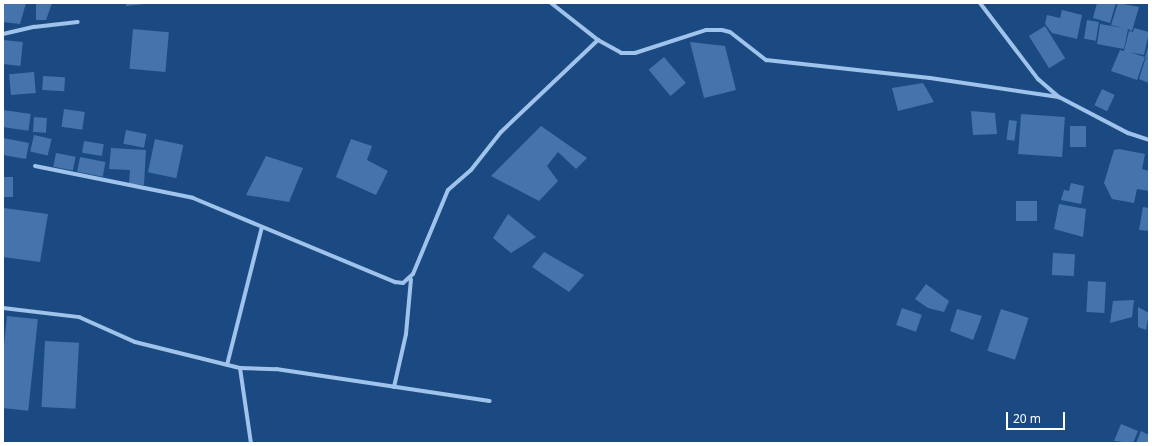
<!DOCTYPE html>
<html>
<head>
<meta charset="utf-8">
<style>
	body { margin:0 }
	#map { position:relative; width:1152px; height:446px; overflow:hidden; background:#1b4a82; font-family:"Noto Sans",sans-serif }
	div>[style] { position:absolute }
	[style*='--x'] { left:calc(var(--x)*1px); top:calc(var(--y)*1px); width:calc(var(--w)*1px); rotate:calc(var(--a)*1deg) }
	.building>* { inset:0; background:#4474ab; transform-origin:0 0 }
	.minor>* { height:4px; margin:-2px; padding:0 2px; transform-origin:2px; border-radius:2px; background:#9fc3ea }
	span { translate:-50% -50%; white-space:nowrap; text-align:center; line-height:1.15; -webkit-text-stroke:3.5px #1b4a82; paint-order:stroke }
	.frame { position:absolute; inset:0; border:4px solid #fff; pointer-events:none }
	.scale { position:absolute; left:1006px; top:412px; width:59px; height:18px; box-sizing:border-box; border:2px solid #fff; border-top:0; padding-left:5px; font-size:12px; line-height:14px; white-space:nowrap; color:#fff; -webkit-text-stroke:3px #1b4a82; paint-order:stroke }
</style>
</head>
<body>
<div id="map">
	<div class="building">
		<i style="clip-path:polygon(3px 3px,26px 3px,20px 24px,3px 22px)"></i>
		<i style="clip-path:polygon(36px 3px,52px 3px,46px 20px,36px 20px)"></i>
		<i style="clip-path:polygon(126px 3px,146px 3px,146px 4px,126px 6px)"></i>
		<i style="clip-path:polygon(1097px 3px,1116px 3px,1110px 23px,1093px 18px)"></i>
		<i style="clip-path:polygon(1118px 3px,1139px 7px,1132px 31px,1128px 29px,1124px 49px,1097px 44px,1100px 24px,1124px 28px,1111px 25px)"></i>
		<i style="clip-path:polygon(1062px 10px,1082px 15px,1077px 39px,1052px 33px,1045px 24px,1047px 15px,1060px 18px)"></i>
		<i style="left:1087px;top:20px;width:12px;height:19px;rotate:9deg"></i>
		<i style="left:1045px;top:26px;width:38px;height:19px;rotate:58deg"></i>
		<i style="clip-path:polygon(1134px 28px,1149px 32px,1144px 55px,1129px 52px,1145px 57px,1137px 80px,1111px 71px,1120px 50px,1124px 51px,1129px 31px,1133px 32px)"></i>
		<i style="left:133px;top:29px;width:36px;height:40px;rotate:5deg"></i>
		<i style="left:3px;top:40px;width:20px;height:24px;rotate:6deg"></i>
		<i style="clip-path:polygon(690px 42px,725px 46px,736px 90px,704px 98px)"></i>
		<i style="clip-path:polygon(1149px 44px,1149px 57px,1145px 57px)"></i>
		<i style="left:664px;top:57px;width:34px;height:20px;rotate:50deg"></i>
		<i style="clip-path:polygon(1146px 57px,1149px 58px,1149px 83px,1139px 79px)"></i>
		<i style="left:34px;top:72px;width:21px;height:25px;rotate:85deg"></i>
		<i style="left:43px;top:76px;width:22px;height:14px;rotate:3deg"></i>
		<i style="clip-path:polygon(923px 83px,934px 102px,898px 111px,892px 88px)"></i>
		<i style="left:1102px;top:89px;width:14px;height:18px;rotate:25deg"></i>
		<i style="left:64px;top:109px;width:21px;height:18px;rotate:8deg"></i>
		<i style="left:3px;top:110px;width:28px;height:17px;rotate:8deg"></i>
		<i style="clip-path:polygon(971px 111px,995px 113px,997px 134px,973px 135px)"></i>
		<i style="left:1021px;top:114px;width:44px;height:40px;rotate:4deg"></i>
		<i style="left:34px;top:117px;width:13px;height:15px;rotate:4deg"></i>
		<i style="left:1009px;top:120px;width:8px;height:20px;rotate:7deg"></i>
		<i style="clip-path:polygon(541px 126px,587px 158px,576px 169px,558px 152px,547px 166px,558px 181px,539px 201px,491px 176px)"></i>
		<i style="left:1070px;top:126px;width:16px;height:21px"></i>
		<i style="left:126px;top:130px;width:21px;height:14px;rotate:11deg"></i>
		<i style="left:34px;top:135px;width:18px;height:17px;rotate:13deg"></i>
		<i style="clip-path:polygon(3px 138px,29px 143px,26px 159px,3px 155px)"></i>
		<i style="left:155px;top:139px;width:29px;height:34px;rotate:12deg"></i>
		<i style="clip-path:polygon(351px 139px,372px 146px,367px 160px,388px 171px,376px 195px,336px 177px)"></i>
		<i style="left:84px;top:141px;width:20px;height:12px;rotate:9deg"></i>
		<i style="clip-path:polygon(111px 148px,146px 150px,144px 185px,129px 184px,130px 170px,109px 169px)"></i>
		<i style="clip-path:polygon(1119px 149px,1145px 154px,1142px 169px,1149px 171px,1149px 191px,1137px 189px,1134px 203px,1112px 199px,1104px 183px,1114px 150px)"></i>
		<i style="left:56px;top:153px;width:20px;height:14px;rotate:11deg"></i>
		<i style="clip-path:polygon(266px 156px,303px 168px,289px 202px,246px 195px)"></i>
		<i style="left:80px;top:157px;width:26px;height:15px;rotate:11deg"></i>
		<i style="left:3px;top:177px;width:10px;height:20px"></i>
		<i style="clip-path:polygon(1071px 183px,1084px 186px,1081px 204px,1061px 200px,1064px 190px,1069px 191px)"></i>
		<i style="left:1016px;top:201px;width:21px;height:20px"></i>
		<i style="clip-path:polygon(1059px 204px,1086px 209px,1083px 237px,1054px 229px)"></i>
		<i style="clip-path:polygon(1143px 207px,1149px 208px,1149px 231px,1139px 230px)"></i>
		<i style="clip-path:polygon(4px 208px,48px 214px,40px 262px,3px 257px)"></i>
		<i style="clip-path:polygon(508px 214px,536px 237px,511px 253px,493px 238px)"></i>
		<i style="clip-path:polygon(544px 252px,584px 275px,569px 292px,532px 267px)"></i>
		<i style="left:1053px;top:253px;width:22px;height:22px;rotate:3deg"></i>
		<i style="left:1088px;top:281px;width:18px;height:31px;rotate:3deg"></i>
		<i style="clip-path:polygon(926px 284px,949px 301px,944px 312px,928px 308px,915px 299px)"></i>
		<i style="clip-path:polygon(1134px 300px,1132px 317px,1110px 323px,1113px 301px)"></i>
		<i style="clip-path:polygon(1138px 307px,1149px 313px,1146px 330px,1138px 327px)"></i>
		<i style="left:902px;top:308px;width:21px;height:18px;rotate:19deg"></i>
		<i style="clip-path:polygon(957px 309px,982px 316px,973px 340px,950px 331px)"></i>
		<i style="left:1001px;top:309px;width:29px;height:44px;rotate:18deg"></i>
		<i style="left:7px;top:316px;width:31px;height:92px;rotate:6deg"></i>
		<i style="left:45px;top:341px;width:34px;height:66px;rotate:3deg"></i>
		<i style="clip-path:polygon(1121px 424px,1138px 431px,1133px 443px,1114px 441px)"></i>
		<i style="clip-path:polygon(1141px 431px,1149px 435px,1149px 443px,1136px 443px)"></i>
	</div>
	<div class="minor">
		<i style="--x:551;--y:3;--w:60;--a:38.2"></i>
		<i style="--x:598;--y:40;--w:26;--a:29"></i>
		<i style="--x:621;--y:53;--w:14;--a:0"></i>
		<i style="--x:635;--y:53;--w:75;--a:-17.9"></i>
		<i style="--x:706;--y:30;--w:16;--a:0"></i>
		<i style="--x:722;--y:30;--w:8;--a:14"></i>
		<i style="--x:730;--y:32;--w:46;--a:37.9"></i>
		<i style="--x:766;--y:60;--w:165;--a:6.3"></i>
		<i style="--x:930;--y:78;--w:130;--a:8.4"></i>
		<i style="--x:980;--y:3;--w:96;--a:52.7"></i>
		<i style="--x:1038;--y:79;--w:28;--a:41"></i>
		<i style="--x:1059;--y:97;--w:78;--a:27.6"></i>
		<i style="--x:1128;--y:133;--w:22;--a:18"></i>
		<i style="--x:3;--y:34;--w:32;--a:-13"></i>
		<i style="--x:34;--y:27;--w:44;--a:-6.5"></i>
		<i style="--x:35;--y:166;--w:161;--a:11.4"></i>
		<i style="--x:193;--y:198;--w:219;--a:22.6"></i>
		<i style="--x:395;--y:282;--w:8;--a:7"></i>
		<i style="--x:403;--y:283;--w:13;--a:-42"></i>
		<i style="--x:413;--y:274;--w:91;--a:-67.4"></i>
		<i style="--x:448;--y:190;--w:30;--a:-41"></i>
		<i style="--x:471;--y:170;--w:48;--a:-51.7"></i>
		<i style="--x:501;--y:132;--w:134;--a:-43.5"></i>
		<i style="--x:3;--y:308;--w:77;--a:6.8"></i>
		<i style="--x:79;--y:317;--w:61;--a:24.1"></i>
		<i style="--x:135;--y:342;--w:108;--a:13.9"></i>
		<i style="--x:240;--y:368;--w:36;--a:2"></i>
		<i style="--x:276;--y:369;--w:216;--a:8.5"></i>
		<i style="--x:227;--y:365;--w:142;--a:-75.8"></i>
		<i style="--x:240;--y:368;--w:76;--a:81.7"></i>
		<i style="--x:394;--y:387;--w:54;--a:-77.2"></i>
		<i style="--x:406;--y:334;--w:55;--a:-84.8"></i>
	</div>
	<div class="frame"></div>
	<div class="scale">20 m</div>
</div>
</body>
</html>
